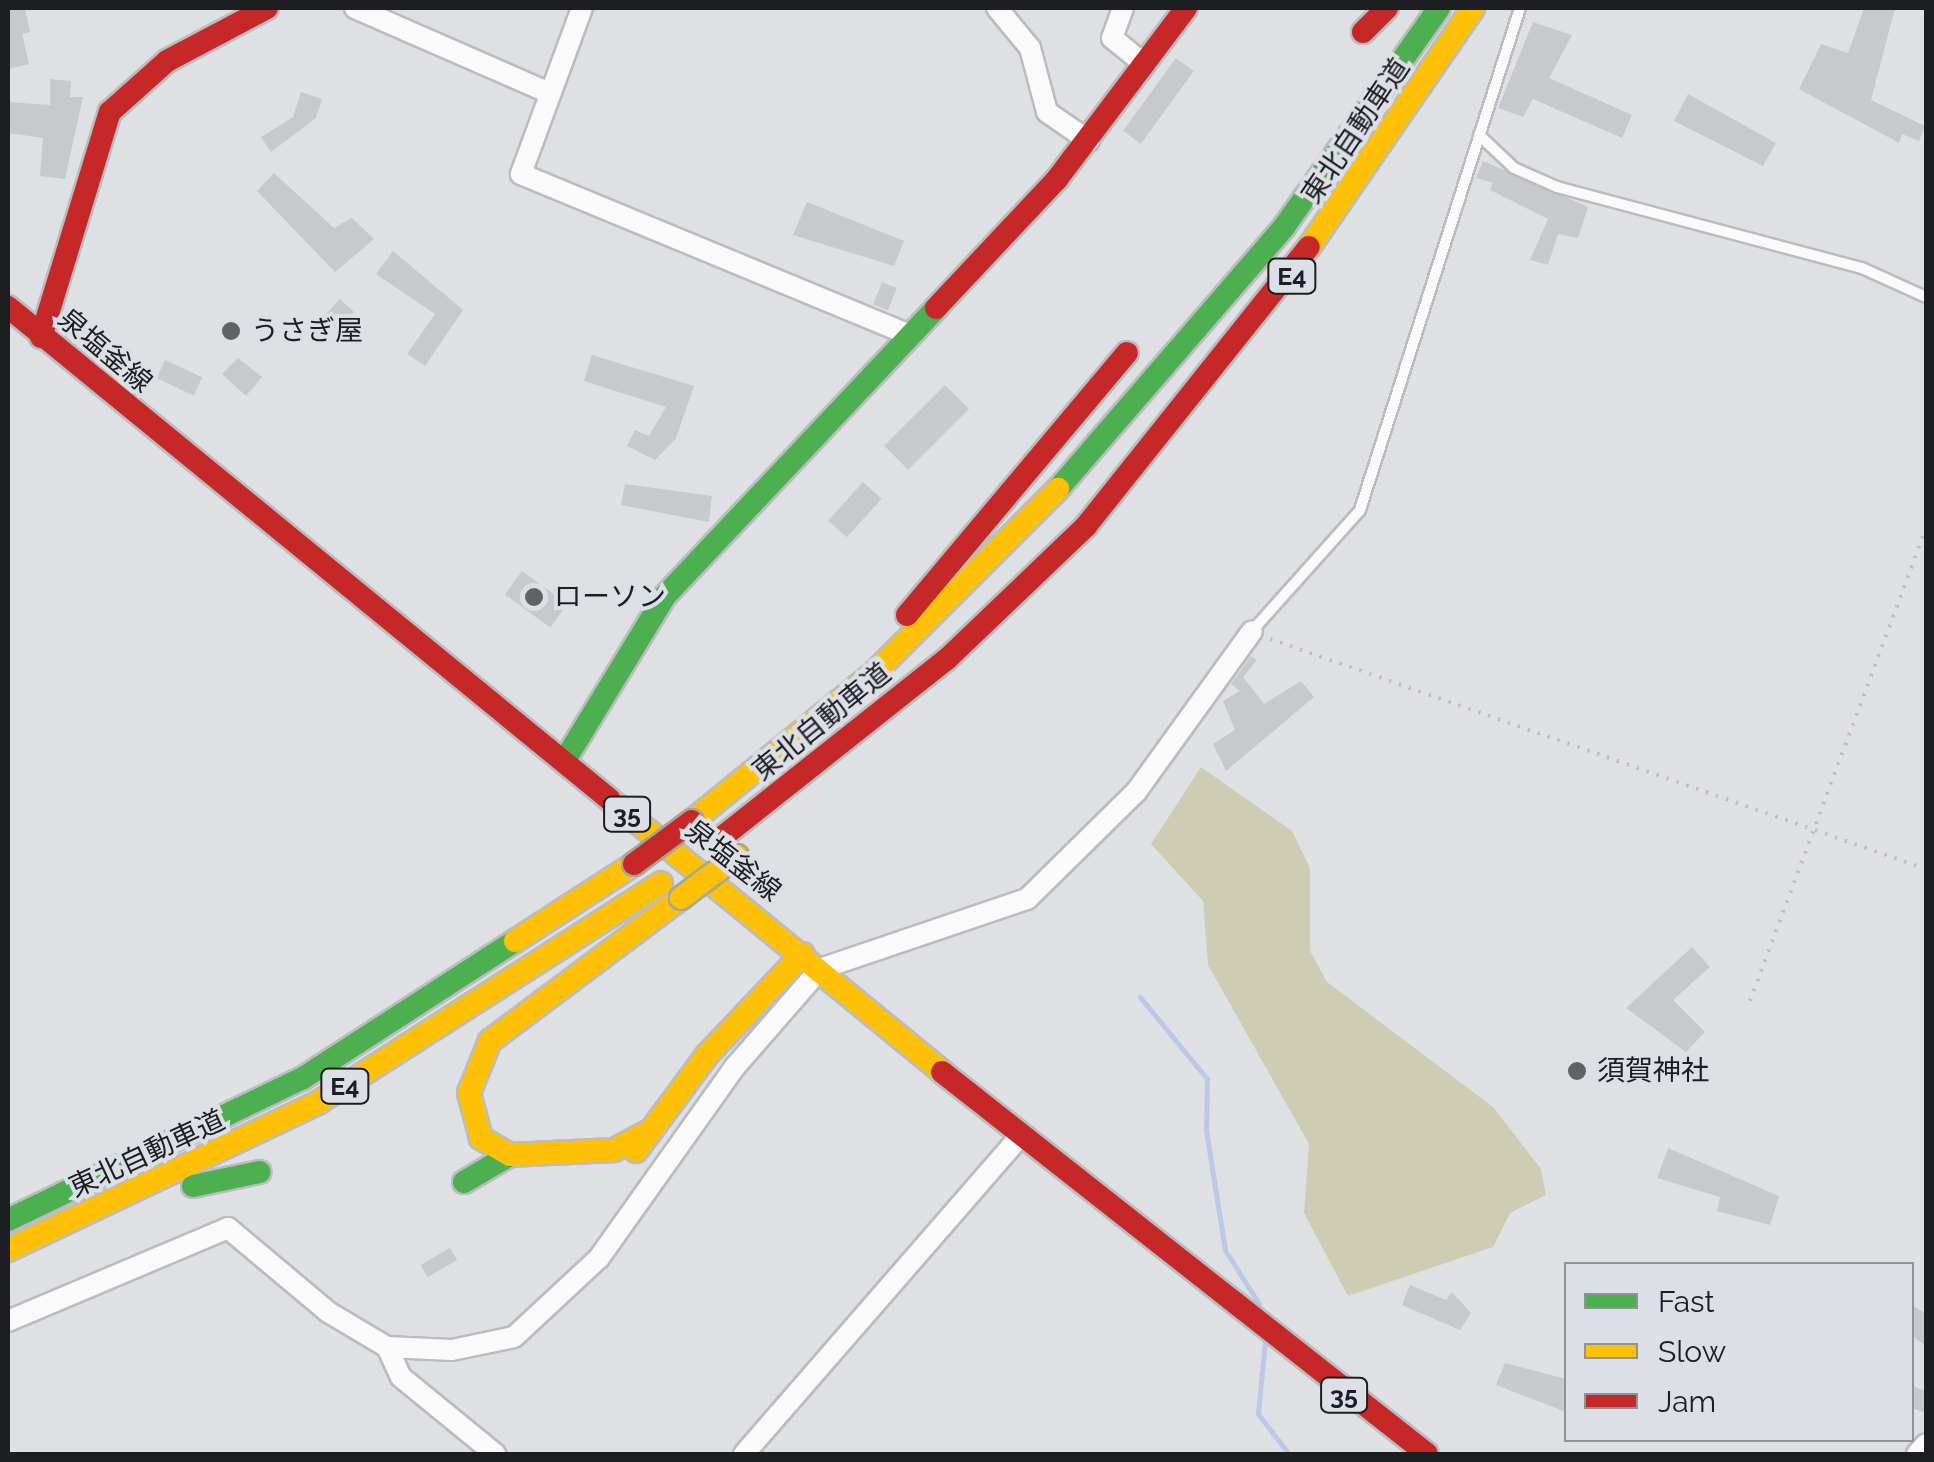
<!DOCTYPE html>
<html>
<head>
<meta charset="utf-8">
<style>
	body { margin:0 }
	#map { position:relative; width:1934px; height:1462px; overflow:hidden; background:#dee0e4; font-family:Raleway,"Noto Sans JP",sans-serif }
	div>[style] { position:absolute }
	[style*='--x'] { left:calc(var(--x)*1px); top:calc(var(--y)*1px); width:calc(var(--w)*1px); rotate:calc(var(--a)*1deg) }
	.green>* { inset:0; background:#cecdb4 }
	.stream>* { height:5px; margin:-2.5px; padding:0 2.5px; transform-origin:2.5px; border-radius:2.5px; background:#bdc8e9 }
	.building>* { inset:0; background:#c7c9cc; transform-origin:0 0 }
	.path>* { height:4px; margin-top:-2px; transform-origin:0; background:repeating-linear-gradient(90deg,#c0c0c2 0 2.5px,transparent 0 10.5px) }
	.roads { filter:drop-shadow(2px 0 #babcbf) drop-shadow(-2px 0 #babcbf) drop-shadow(0 2px #babcbf) drop-shadow(0 -2px #babcbf) }
	.lane>* { height:10px; margin:-5px; padding:0 5px; transform-origin:5px; border-radius:5px; background:#fafafb }
	.street>* { height:20px; margin:-10px; padding:0 10px; transform-origin:10px; border-radius:10px; background:#fafafb }
	.fast>* { height:22px; margin:-11px; padding:0 11px; transform-origin:11px; border-radius:11px; background:#4caf50 }
	.slow>* { height:22px; margin:-11px; padding:0 11px; transform-origin:11px; border-radius:11px; background:#ffc107 }
	.jam>* { height:22px; margin:-11px; padding:0 11px; transform-origin:11px; border-radius:11px; background:#c62828 }
	.bridges { filter:drop-shadow(2px 0 #a6a694) drop-shadow(-2px 0 #a6a694) drop-shadow(0 2px #a6a694) drop-shadow(0 -2px #a6a694) }
	.slow-bridge>* { height:22px; margin:-11px; padding:0 11px; transform-origin:11px; border-radius:11px; background:#ffc107 }
	.jam-bridge>* { height:22px; margin:-11px; padding:0 11px; transform-origin:11px; border-radius:11px; background:#c62828 }
	.dots>* { width:28px; height:28px; translate:-50% -50%; box-sizing:border-box; border:5px solid #dcdfe6; border-radius:50% }
	span { translate:-50% -50%; white-space:nowrap; text-align:center; line-height:1.15; -webkit-text-stroke:8px #dcdfe6; paint-order:stroke }
	.shield-label span { padding:2px 8px; background:#dcdfe6; border:2px solid; border-radius:8px; -webkit-text-stroke-width:0 }
	.shield-label { font-size:25px; color:#1d1e21; font-weight:700 }
	.street-label { font-size:28px; color:#1d1e21 }
	.poi-label { font-size:28px; color:#1d1e21 }
	.left { translate:0 -50%; text-align:left }
	.frame { position:absolute; inset:0; border:10px solid #1d1e21; pointer-events:none }
	.legend { position:absolute; left:1564px; top:1262px; width:350px; height:180px; box-sizing:border-box; background:#dcdfe6; border:2px solid #909297; margin:0; padding:12px 18px; list-style:none; font-size:30px; color:#1d1e21 }
	.legend li { display:flex; align-items:center; gap:20px; height:50px }
	.legend b { width:50px; border:2px solid #909297 }
</style>
</head>
<body>
<div id="map">
	<div class="green">
		<i style="clip-path:polygon(1201px 767px,1292px 831px,1310px 868px,1310px 951px,1327px 982px,1493px 1107px,1541px 1169px,1546px 1195px,1510px 1213px,1493px 1247px,1348px 1296px,1304px 1213px,1309px 1144px,1208px 965px,1203px 901px,1151px 844px)"></i>
	</div>
	<div class="stream">
		<i style="--x:1140;--y:997;--w:106;--a:50.7"></i>
		<i style="--x:1207;--y:1079;--w:51;--a:91.1"></i>
		<i style="--x:1206;--y:1130;--w:121;--a:81"></i>
		<i style="--x:1225;--y:1250;--w:64;--a:57.8"></i>
		<i style="--x:1265;--y:1341;--w:73;--a:95.5"></i>
		<i style="--x:1258;--y:1414;--w:51;--a:52.2"></i>
	</div>
	<div class="building">
		<i style="clip-path:polygon(8px 8px,25px 8px,30px 32px,22px 34px,29px 64px,8px 69px)"></i>
		<i style="clip-path:polygon(1864px 8px,1895px 8px,1871px 100px,1925px 126px,1919px 141px,1902px 134px,1899px 143px,1799px 89px,1821px 44px,1848px 53px)"></i>
		<i style="clip-path:polygon(1533px 22px,1572px 35px,1549px 78px,1632px 115px,1622px 138px,1533px 99px,1523px 117px,1498px 108px)"></i>
		<i style="left:1176px;top:58px;width:22px;height:90px;rotate:36deg"></i>
		<i style="clip-path:polygon(50px 79px,71px 81px,70px 97px,83px 97px,65px 179px,40px 176px,43px 138px,8px 133px,8px 102px,50px 105px)"></i>
		<i style="clip-path:polygon(301px 92px,322px 99px,316px 118px,271px 152px,261px 137px,293px 117px)"></i>
		<i style="clip-path:polygon(1688px 94px,1776px 143px,1763px 166px,1674px 121px)"></i>
		<i style="clip-path:polygon(1483px 161px,1588px 207px,1578px 238px,1558px 234px,1548px 265px,1530px 260px,1548px 219px,1490px 190px,1493px 183px,1476px 178px)"></i>
		<i style="clip-path:polygon(274px 173px,334px 228px,352px 218px,374px 239px,335px 272px,257px 191px)"></i>
		<i style="clip-path:polygon(807px 202px,904px 241px,894px 266px,793px 235px)"></i>
		<i style="clip-path:polygon(393px 251px,463px 310px,425px 366px,407px 354px,435px 314px,376px 274px)"></i>
		<i style="left:882px;top:282px;width:16px;height:24px;rotate:22deg"></i>
		<i style="left:340px;top:299px;width:19px;height:25px;rotate:43deg"></i>
		<i style="clip-path:polygon(592px 355px,694px 386px,676px 438px,655px 460px,627px 446px,635px 430px,649px 436px,666px 407px,584px 381px)"></i>
		<i style="clip-path:polygon(238px 358px,262px 377px,246px 396px,222px 374px)"></i>
		<i style="left:165px;top:360px;width:41px;height:20px;rotate:25deg"></i>
		<i style="left:945px;top:385px;width:34px;height:86px;rotate:45deg"></i>
		<i style="left:863px;top:482px;width:25px;height:52px;rotate:42deg"></i>
		<i style="clip-path:polygon(625px 484px,712px 496px,709px 522px,621px 505px)"></i>
		<i style="left:522px;top:571px;width:56px;height:29px;rotate:36deg"></i>
		<i style="clip-path:polygon(1251px 656px,1257px 660px,1243px 677px,1264px 704px,1301px 681px,1314px 697px,1226px 771px,1213px 744px,1235px 730px,1223px 701px,1240px 691px,1231px 684px)"></i>
		<i style="clip-path:polygon(1692px 947px,1710px 967px,1673px 1000px,1705px 1032px,1686px 1052px,1626px 1008px)"></i>
		<i style="clip-path:polygon(1668px 1148px,1779px 1196px,1770px 1225px,1717px 1211px,1720px 1197px,1657px 1178px)"></i>
		<i style="left:450px;top:1248px;width:14px;height:34px;rotate:60deg"></i>
		<i style="clip-path:polygon(1410px 1285px,1446px 1300px,1452px 1292px,1471px 1313px,1460px 1330px,1402px 1305px)"></i>
		<i style="clip-path:polygon(1912px 1305px,1926px 1314px,1926px 1346px,1912px 1336px)"></i>
		<i style="clip-path:polygon(1505px 1363px,1566px 1379px,1566px 1412px,1496px 1385px)"></i>
		<i style="clip-path:polygon(1912px 1386px,1926px 1391px,1926px 1413px,1912px 1408px)"></i>
	</div>
	<div class="path">
		<i style="--x:1270;--y:639;--w:695;--a:19.32"></i>
		<i style="--x:1750;--y:1001;--w:505;--a:-69.59"></i>
	</div>
	<div class="roads">
		<div class="lane">
			<i style="--x:1479;--y:135;--w:48;--a:43.3"></i>
			<i style="--x:1514;--y:168;--w:47;--a:23.8"></i>
			<i style="--x:1557;--y:187;--w:316;--a:14.9"></i>
			<i style="--x:1862;--y:268;--w:70;--a:24.4"></i>
			<i style="--x:1252;--y:631;--w:162;--a:-48.2"></i>
			<i style="--x:1360;--y:510;--w:527;--a:-72.32"></i>
		</div>
		<div class="street">
			<i style="--x:355;--y:8;--w:210;--a:23.6"></i>
			<i style="--x:582;--y:8;--w:177;--a:110.2"></i>
			<i style="--x:521;--y:174;--w:416;--a:22.5"></i>
			<i style="--x:997;--y:8;--w:52;--a:50.5"></i>
			<i style="--x:1030;--y:48;--w:66;--a:75.1"></i>
			<i style="--x:1047;--y:112;--w:51;--a:34.6"></i>
			<i style="--x:1123;--y:8;--w:32;--a:110"></i>
			<i style="--x:1112;--y:38;--w:41;--a:39.1"></i>
			<i style="--x:8;--y:1321;--w:239;--a:-22.9"></i>
			<i style="--x:228;--y:1228;--w:131;--a:40"></i>
			<i style="--x:328;--y:1312;--w:69;--a:30.7"></i>
			<i style="--x:387;--y:1347;--w:65;--a:2.6"></i>
			<i style="--x:452;--y:1350;--w:63;--a:-11.8"></i>
			<i style="--x:514;--y:1337;--w:116;--a:-42.9"></i>
			<i style="--x:599;--y:1258;--w:233;--a:-54.6"></i>
			<i style="--x:734;--y:1068;--w:131;--a:-49"></i>
			<i style="--x:820;--y:969;--w:219;--a:-18.7"></i>
			<i style="--x:1027;--y:899;--w:153;--a:-44.5"></i>
			<i style="--x:1136;--y:792;--w:198;--a:-54.2"></i>
			<i style="--x:387;--y:1347;--w:33;--a:65"></i>
			<i style="--x:401;--y:1377;--w:122;--a:39.3"></i>
			<i style="--x:744;--y:1454;--w:421;--a:-49"></i>
			<i style="--x:1917;--y:1454;--w:13;--a:-48"></i>
		</div>
		<div class="fast">
			<i style="--x:1058;--y:489;--w:346;--a:-49.2"></i>
			<i style="--x:1284;--y:227;--w:268;--a:-54.7"></i>
			<i style="--x:565;--y:760;--w:192;--a:-58.6"></i>
			<i style="--x:665;--y:596;--w:395;--a:-46.7"></i>
			<i style="--x:464;--y:1182;--w:53;--a:-30.4"></i>
			<i style="--x:193;--y:1186;--w:68;--a:-11.8"></i>
			<i style="--x:8;--y:1220;--w:327;--a:-25.7"></i>
			<i style="--x:303;--y:1078;--w:252;--a:-32.9"></i>
		</div>
		<div class="slow">
			<i style="--x:1309;--y:247;--w:290;--a:-55.5"></i>
			<i style="--x:609;--y:799;--w:431;--a:39.3"></i>
			<i style="--x:692;--y:821;--w:233;--a:-39.1"></i>
			<i style="--x:873;--y:674;--w:262;--a:-45"></i>
			<i style="--x:515;--y:941;--w:142;--a:-32.9"></i>
			<i style="--x:650;--y:1131;--w:41;--a:152.2"></i>
			<i style="--x:614;--y:1150;--w:104;--a:177.2"></i>
			<i style="--x:510;--y:1155;--w:34;--a:-150"></i>
			<i style="--x:481;--y:1138;--w:47;--a:-104.9"></i>
			<i style="--x:469;--y:1093;--w:56;--a:-68"></i>
			<i style="--x:490;--y:1041;--w:239;--a:-36.8"></i>
			<i style="--x:636;--y:1151;--w:119;--a:-53.5"></i>
			<i style="--x:707;--y:1055;--w:139;--a:-46.5"></i>
			<i style="--x:8;--y:1250;--w:344;--a:-25.4"></i>
			<i style="--x:319;--y:1102;--w:406;--a:-32.6"></i>
		</div>
		<div class="jam">
			<i style="--x:1363;--y:32;--w:34;--a:-45"></i>
			<i style="--x:1144;--y:64;--w:70;--a:-53.1"></i>
			<i style="--x:8;--y:307;--w:777;--a:39.3"></i>
			<i style="--x:936;--y:308;--w:177;--a:-46.8"></i>
			<i style="--x:1057;--y:179;--w:144;--a:-52.9"></i>
			<i style="--x:41;--y:337;--w:235;--a:-73"></i>
			<i style="--x:110;--y:112;--w:76;--a:-41.8"></i>
			<i style="--x:167;--y:61;--w:113;--a:-27.9"></i>
			<i style="--x:907;--y:615;--w:342;--a:-50"></i>
			<i style="--x:716;--y:842;--w:295;--a:-38.4"></i>
			<i style="--x:947;--y:659;--w:192;--a:-43.7"></i>
			<i style="--x:1086;--y:526;--w:357;--a:-51.4"></i>
			<i style="--x:942;--y:1072;--w:617;--a:38.22"></i>
		</div>
	</div>
	<div class="bridges">
		<div class="slow-bridge">
			<i style="--x:681;--y:898;--w:70;--a:-36.9"></i>
		</div>
		<div class="jam-bridge">
			<i style="--x:634;--y:864;--w:72;--a:-36.6"></i>
		</div>
	</div>
	<div class="dots">
		<i style="left:231px;top:331px;background:#616265"></i>
		<i style="left:534px;top:597px;background:#616265"></i>
		<i style="left:1577px;top:1071px;background:#616265"></i>
	</div>
	<div class="shield-label">
		<span style="left:1292px;top:276px">E4</span>
		<span style="left:627px;top:814px">35</span>
		<span style="left:345px;top:1086px">E4</span>
		<span style="left:1344px;top:1395px">35</span>
	</div>
	<div class="street-label">
		<span style="left:1356px;top:131px;rotate:-56deg">東北自動車道</span>
		<span style="left:105px;top:351px;rotate:40deg">泉塩釜線</span>
		<span style="left:822px;top:722px;rotate:-39deg">東北自動車道</span>
		<span style="left:733px;top:861px;rotate:38deg">泉塩釜線</span>
		<span style="left:147px;top:1154px;rotate:-25deg">東北自動車道</span>
	</div>
	<div class="poi-label">
		<span class="left" style="left:251px;top:331px">うさぎ屋</span>
		<span class="left" style="left:554px;top:597px">ローソン</span>
		<span class="left" style="left:1597px;top:1071px">須賀神社</span>
	</div>
	<div class="frame"></div>
	<ul class="legend">
	<li><b style="height:12px;background:#4caf50"></b>Fast</li>
	<li><b style="height:12px;background:#ffc107"></b>Slow</li>
	<li><b style="height:12px;background:#c62828"></b>Jam</li>
	</ul>
</div>
</body>
</html>
